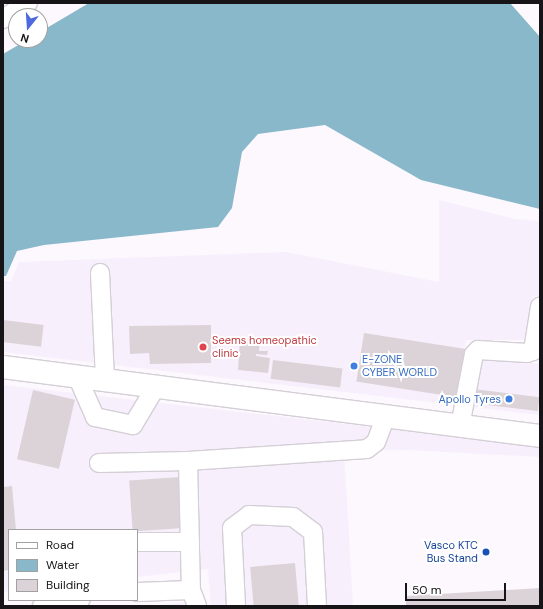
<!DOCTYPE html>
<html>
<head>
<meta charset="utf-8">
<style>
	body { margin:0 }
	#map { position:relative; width:543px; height:609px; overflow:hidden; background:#fcf8fe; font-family:"DM Sans",sans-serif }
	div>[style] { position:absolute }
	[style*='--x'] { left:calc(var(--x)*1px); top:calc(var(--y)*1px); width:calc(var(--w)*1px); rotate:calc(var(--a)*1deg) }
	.built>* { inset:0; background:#f8effd }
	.water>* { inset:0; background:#89b8cb }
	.building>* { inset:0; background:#dcd3d8; transform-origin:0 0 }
	.roads { filter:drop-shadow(1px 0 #d4cfd6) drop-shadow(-1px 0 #d4cfd6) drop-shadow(0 1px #d4cfd6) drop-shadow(0 -1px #d4cfd6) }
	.minor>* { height:18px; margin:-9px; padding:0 9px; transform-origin:9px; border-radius:9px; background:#fff }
	.major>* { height:22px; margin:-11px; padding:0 11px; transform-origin:11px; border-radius:11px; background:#fff }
	.dots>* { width:11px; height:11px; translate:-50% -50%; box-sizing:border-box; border:2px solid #fff; border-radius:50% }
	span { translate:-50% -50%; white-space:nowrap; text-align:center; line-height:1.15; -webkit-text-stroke:4px #fff; paint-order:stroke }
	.health-label { font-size:11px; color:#be3a42 }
	.left { translate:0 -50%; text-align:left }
	.shop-label { font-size:11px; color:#366cbe }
	.right { translate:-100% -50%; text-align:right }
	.transit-label { font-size:11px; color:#164399 }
	.frame { position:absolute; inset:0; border:4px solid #161416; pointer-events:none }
	.legend { position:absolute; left:8px; top:529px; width:130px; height:72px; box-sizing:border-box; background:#fff; border:1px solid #a2a1a2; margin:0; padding:5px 7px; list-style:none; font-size:12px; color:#161416 }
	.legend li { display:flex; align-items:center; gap:8px; height:20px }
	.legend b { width:20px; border:1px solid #a2a1a2 }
	.north { position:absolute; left:8px; top:8px; width:40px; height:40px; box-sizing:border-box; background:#fff; border:1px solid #a2a1a2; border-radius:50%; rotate:197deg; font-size:11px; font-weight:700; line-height:16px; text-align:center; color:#161416 }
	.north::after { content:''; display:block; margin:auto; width:14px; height:18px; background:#4e69de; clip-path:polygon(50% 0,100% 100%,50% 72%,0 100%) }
	.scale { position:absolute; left:405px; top:583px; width:101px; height:18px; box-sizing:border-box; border:2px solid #161416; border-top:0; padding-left:5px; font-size:12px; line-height:14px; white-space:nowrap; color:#161416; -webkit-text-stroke:3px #fff; paint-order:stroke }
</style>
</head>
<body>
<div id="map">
	<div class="built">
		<i style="clip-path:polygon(439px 200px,515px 219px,540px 221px,540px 295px,532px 297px,529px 340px,466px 340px,455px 405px,3px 352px,3px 281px,11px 281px,19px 262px,286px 252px,439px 282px)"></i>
		<i style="clip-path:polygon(480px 358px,540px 364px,540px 415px,471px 407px)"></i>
		<i style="clip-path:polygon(3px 385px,540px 446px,540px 457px,410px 450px,344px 451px,353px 606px,211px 606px,208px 569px,137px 577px,137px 530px,9px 530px,9px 591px,3px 592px)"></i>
		<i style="clip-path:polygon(185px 602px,186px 606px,152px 606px)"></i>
	</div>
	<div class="water">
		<i style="clip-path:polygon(89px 3px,510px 3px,540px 37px,540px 209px,421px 180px,325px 125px,258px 134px,242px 152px,232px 208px,218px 227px,44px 245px,17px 251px,6px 276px,3px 276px,3px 54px,27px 40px,40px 40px,40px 32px)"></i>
	</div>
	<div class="building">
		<i style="left:3px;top:320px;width:41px;height:22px;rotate:7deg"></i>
		<i style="clip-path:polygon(211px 325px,211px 363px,150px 364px,149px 353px,130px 354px,129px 326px)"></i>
		<i style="left:364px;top:333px;width:103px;height:49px;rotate:9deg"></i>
		<i style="clip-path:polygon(240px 339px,260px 340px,259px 351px,268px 351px,267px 355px,256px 354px,256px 356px,270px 358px,268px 373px,238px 370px)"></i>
		<i style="left:273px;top:360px;width:70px;height:19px;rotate:7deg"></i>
		<i style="left:473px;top:389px;width:67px;height:14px;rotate:7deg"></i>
		<i style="left:33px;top:390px;width:43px;height:71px;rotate:13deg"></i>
		<i style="left:180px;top:477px;width:51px;height:51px;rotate:86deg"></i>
		<i style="clip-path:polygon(12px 486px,16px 530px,9px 530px,9px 570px,3px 571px,3px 487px)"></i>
		<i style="left:295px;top:563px;width:43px;height:45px;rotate:85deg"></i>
		<i style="clip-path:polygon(540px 588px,540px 606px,406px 606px,406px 596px)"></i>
	</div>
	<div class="roads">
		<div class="minor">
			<i style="--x:3;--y:19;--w:30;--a:-33"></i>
			<i style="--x:100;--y:273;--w:106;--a:87.3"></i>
			<i style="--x:77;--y:376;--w:45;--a:66.3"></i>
			<i style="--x:95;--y:417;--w:39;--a:12"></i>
			<i style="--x:133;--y:425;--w:47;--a:-59"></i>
			<i style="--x:460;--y:426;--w:73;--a:-79"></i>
			<i style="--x:474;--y:354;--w:6;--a:-45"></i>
			<i style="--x:478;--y:350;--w:49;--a:3.5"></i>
			<i style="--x:527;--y:353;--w:6;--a:-18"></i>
			<i style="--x:533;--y:351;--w:45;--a:-81"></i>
			<i style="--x:188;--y:461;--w:129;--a:88.7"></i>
			<i style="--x:99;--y:463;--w:89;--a:-1.3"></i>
			<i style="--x:188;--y:461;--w:179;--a:-3.8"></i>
			<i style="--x:367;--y:449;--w:11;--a:-38"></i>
			<i style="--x:376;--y:442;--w:28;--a:-69"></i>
			<i style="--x:139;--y:542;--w:51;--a:0"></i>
			<i style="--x:137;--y:592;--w:54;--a:-2.1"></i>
			<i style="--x:191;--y:590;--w:17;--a:69"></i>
			<i style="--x:42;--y:606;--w:39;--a:-9"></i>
			<i style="--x:236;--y:606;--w:78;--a:-92.9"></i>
			<i style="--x:232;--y:528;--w:21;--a:-37"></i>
			<i style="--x:249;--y:515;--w:44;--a:2.6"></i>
			<i style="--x:293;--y:517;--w:25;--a:37"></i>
			<i style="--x:313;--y:532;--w:74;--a:86.9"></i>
		</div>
		<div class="major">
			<i style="--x:3;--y:367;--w:541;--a:7.32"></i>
		</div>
	</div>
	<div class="dots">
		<i style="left:203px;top:347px;background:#e0444e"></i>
		<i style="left:354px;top:366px;background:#3f7fe0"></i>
		<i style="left:509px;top:399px;background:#3f7fe0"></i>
		<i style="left:486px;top:552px;background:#1a4fb4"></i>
	</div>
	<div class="health-label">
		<span class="left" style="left:212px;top:347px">Seems homeopathic<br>clinic</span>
	</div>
	<div class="shop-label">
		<span class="left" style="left:362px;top:366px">E-ZONE<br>CYBER WORLD</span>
		<span class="right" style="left:501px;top:399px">Apollo Tyres</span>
	</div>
	<div class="transit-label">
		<span class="right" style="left:478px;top:552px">Vasco KTC<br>Bus Stand</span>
	</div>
	<div class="frame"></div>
	<ul class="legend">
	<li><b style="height:5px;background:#fff"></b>Road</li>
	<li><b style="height:11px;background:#89b8cb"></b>Water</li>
	<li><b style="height:11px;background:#dcd3d8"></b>Building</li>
	</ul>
	<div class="north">N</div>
	<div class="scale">50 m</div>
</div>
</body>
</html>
